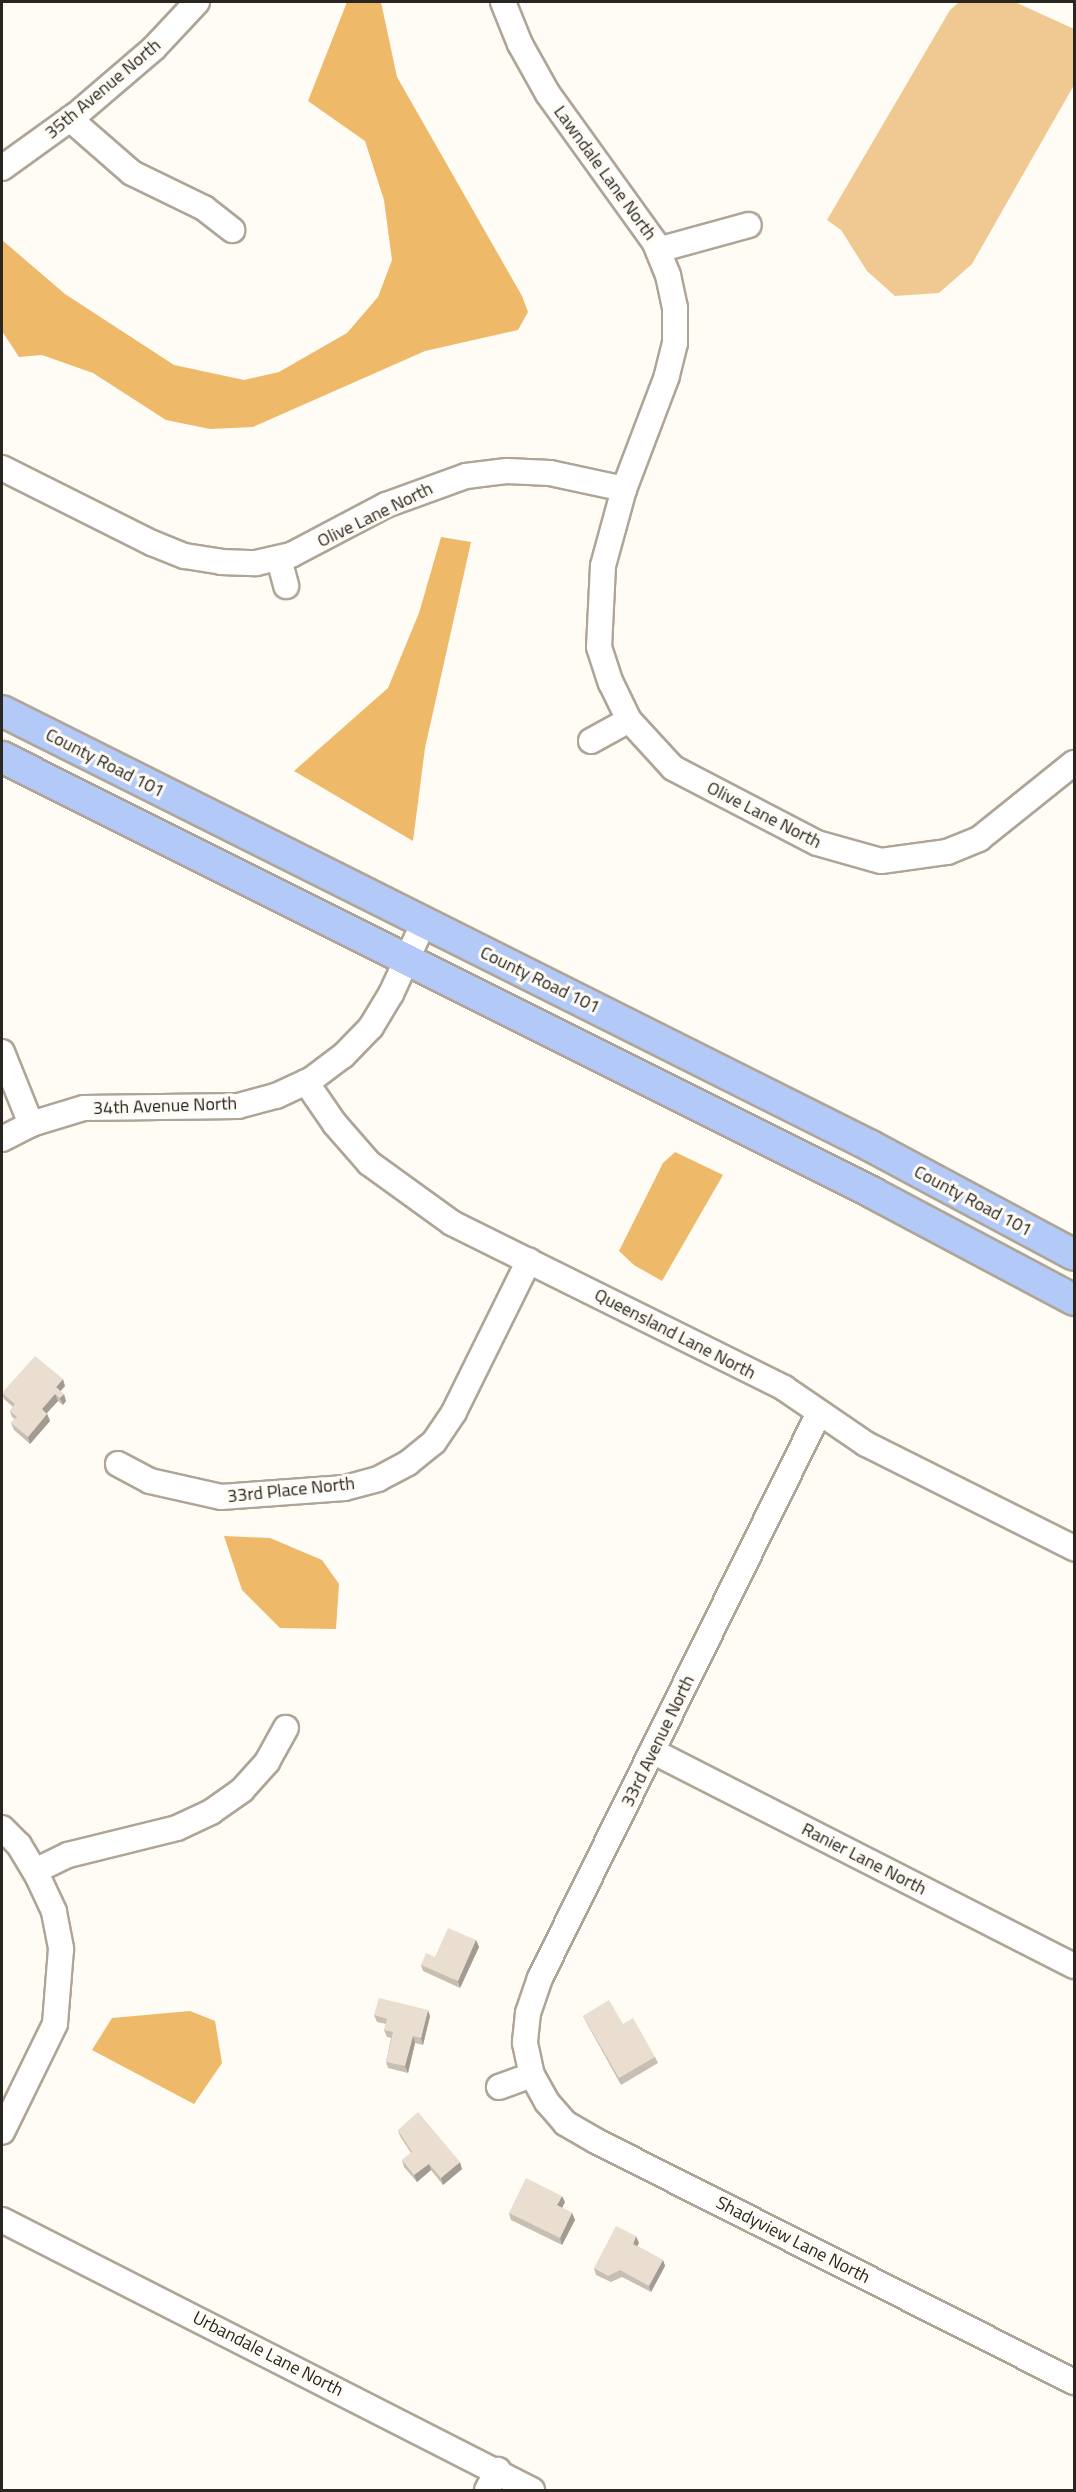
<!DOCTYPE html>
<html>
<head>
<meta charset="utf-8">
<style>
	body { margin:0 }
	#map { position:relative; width:1076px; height:2492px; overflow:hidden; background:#fffbf5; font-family:"Titillium Web",sans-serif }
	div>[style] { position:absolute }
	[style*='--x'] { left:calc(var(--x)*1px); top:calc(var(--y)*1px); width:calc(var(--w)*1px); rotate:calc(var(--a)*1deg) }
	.green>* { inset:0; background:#f0c992 }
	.water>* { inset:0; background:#eeb969 }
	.roads { filter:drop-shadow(2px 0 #afa597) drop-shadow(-2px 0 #afa597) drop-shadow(0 2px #afa597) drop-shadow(0 -2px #afa597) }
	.minor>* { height:24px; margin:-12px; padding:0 12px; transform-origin:12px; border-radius:12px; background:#fff }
	.major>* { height:30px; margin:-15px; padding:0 15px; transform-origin:15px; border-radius:15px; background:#b3caf8 }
	.wall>* { inset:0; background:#c8bfb2 }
	.shaded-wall>* { inset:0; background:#a39b91 }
	.building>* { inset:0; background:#e9decf }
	span { translate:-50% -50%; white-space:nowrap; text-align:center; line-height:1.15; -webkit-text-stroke:6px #fffbf5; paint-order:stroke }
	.street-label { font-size:18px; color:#292520 }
	.frame { position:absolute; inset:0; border:3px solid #292520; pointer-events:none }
</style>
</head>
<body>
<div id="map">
	<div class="green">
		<i style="clip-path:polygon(959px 2px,1015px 2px,1074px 29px,1074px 85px,972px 264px,939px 293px,895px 296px,867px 271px,841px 230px,827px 220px,950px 10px)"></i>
	</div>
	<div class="water">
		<i style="clip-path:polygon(347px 2px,381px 2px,397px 77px,522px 296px,528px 312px,518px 330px,425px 351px,253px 427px,210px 429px,166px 420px,93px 373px,42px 355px,19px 357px,2px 331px,2px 240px,65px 294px,174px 365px,244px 380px,279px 372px,347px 333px,378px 297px,392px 260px,384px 200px,365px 141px,308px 101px)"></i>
		<i style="clip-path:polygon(441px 537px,471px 542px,425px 748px,413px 841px,294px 771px,388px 688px,419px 613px)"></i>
		<i style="clip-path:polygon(675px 1152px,723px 1175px,662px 1281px,634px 1265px,619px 1251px,663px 1163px)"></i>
		<i style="clip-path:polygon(224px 1536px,270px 1538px,322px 1560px,339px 1584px,336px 1629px,280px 1628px,242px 1590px)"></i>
		<i style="clip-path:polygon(190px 2011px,215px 2021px,222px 2063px,194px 2104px,92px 2050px,112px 2018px)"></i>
	</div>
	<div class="roads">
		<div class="minor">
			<i style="--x:503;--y:2;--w:45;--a:68"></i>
			<i style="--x:520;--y:44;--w:57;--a:60.8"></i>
			<i style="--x:548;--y:94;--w:183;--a:54.3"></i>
			<i style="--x:655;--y:243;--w:35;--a:68"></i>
			<i style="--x:668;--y:275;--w:34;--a:78"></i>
			<i style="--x:675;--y:308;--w:35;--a:90"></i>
			<i style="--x:675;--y:343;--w:34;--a:104"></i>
			<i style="--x:667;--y:376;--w:121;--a:110.8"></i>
			<i style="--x:624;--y:489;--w:80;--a:105.3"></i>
			<i style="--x:603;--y:566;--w:81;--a:92.8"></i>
			<i style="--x:599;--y:647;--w:38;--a:72"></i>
			<i style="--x:611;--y:683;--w:41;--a:64.1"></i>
			<i style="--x:629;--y:720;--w:65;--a:47.5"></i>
			<i style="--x:673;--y:768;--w:162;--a:27.5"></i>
			<i style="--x:817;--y:843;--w:66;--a:15.7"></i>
			<i style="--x:881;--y:861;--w:67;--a:-7.8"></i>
			<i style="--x:947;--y:852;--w:35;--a:-22"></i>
			<i style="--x:979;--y:839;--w:122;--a:-38.7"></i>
			<i style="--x:70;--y:119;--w:82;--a:41.1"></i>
			<i style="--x:132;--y:173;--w:80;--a:25.9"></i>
			<i style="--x:204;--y:208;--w:36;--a:38"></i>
			<i style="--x:2;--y:168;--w:92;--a:-35.8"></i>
			<i style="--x:77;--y:114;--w:101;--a:-40.6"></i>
			<i style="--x:154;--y:48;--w:63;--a:-46.9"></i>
			<i style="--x:658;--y:250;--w:94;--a:-15.4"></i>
			<i style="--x:2;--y:468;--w:168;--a:26.6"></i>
			<i style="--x:152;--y:543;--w:35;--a:22"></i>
			<i style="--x:185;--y:556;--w:36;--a:9"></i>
			<i style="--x:221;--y:562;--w:35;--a:2"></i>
			<i style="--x:256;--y:563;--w:36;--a:-13"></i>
			<i style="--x:291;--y:555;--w:107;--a:-27.8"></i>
			<i style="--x:386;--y:505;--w:85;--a:-19.9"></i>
			<i style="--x:466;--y:476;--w:41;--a:-7"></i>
			<i style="--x:507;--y:471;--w:43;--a:2.7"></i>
			<i style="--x:550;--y:473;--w:76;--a:12.2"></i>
			<i style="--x:279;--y:559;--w:28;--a:75"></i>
			<i style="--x:591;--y:741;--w:43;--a:-28.9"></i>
			<i style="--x:2;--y:1052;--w:78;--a:68.1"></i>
			<i style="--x:306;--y:1082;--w:51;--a:55.4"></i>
			<i style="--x:335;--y:1124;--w:52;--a:48.9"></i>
			<i style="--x:369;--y:1163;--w:102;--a:35.9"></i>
			<i style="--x:452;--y:1223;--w:371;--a:26.4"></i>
			<i style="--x:784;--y:1388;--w:99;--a:34.3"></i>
			<i style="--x:866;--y:1444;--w:233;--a:26.6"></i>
			<i style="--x:2;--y:1139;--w:33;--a:-27"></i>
			<i style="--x:31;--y:1124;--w:55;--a:-16.8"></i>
			<i style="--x:84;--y:1108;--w:154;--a:-0.7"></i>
			<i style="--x:238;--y:1106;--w:39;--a:-15"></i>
			<i style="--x:276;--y:1096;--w:40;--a:-25"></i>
			<i style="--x:312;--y:1079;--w:39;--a:-37"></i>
			<i style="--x:343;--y:1056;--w:40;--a:-46"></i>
			<i style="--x:371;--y:1027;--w:39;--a:-59"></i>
			<i style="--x:391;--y:994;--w:79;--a:-65.4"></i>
			<i style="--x:819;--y:1413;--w:630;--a:116.28"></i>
			<i style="--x:540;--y:1978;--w:37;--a:109"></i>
			<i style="--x:528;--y:2013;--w:30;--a:96"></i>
			<i style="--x:525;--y:2043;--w:33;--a:78"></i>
			<i style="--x:532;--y:2075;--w:31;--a:61"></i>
			<i style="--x:547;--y:2102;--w:28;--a:49"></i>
			<i style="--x:565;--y:2123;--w:36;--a:30"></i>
			<i style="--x:596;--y:2141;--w:535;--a:26.76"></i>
			<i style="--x:118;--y:1464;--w:36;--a:28"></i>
			<i style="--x:150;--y:1481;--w:73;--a:12.7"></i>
			<i style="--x:221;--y:1497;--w:124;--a:-4.2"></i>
			<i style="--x:345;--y:1488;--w:34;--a:-15"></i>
			<i style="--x:378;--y:1479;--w:34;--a:-28"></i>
			<i style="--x:408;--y:1463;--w:33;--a:-39"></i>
			<i style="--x:434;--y:1442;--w:36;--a:-56"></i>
			<i style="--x:454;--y:1412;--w:169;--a:-63.7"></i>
			<i style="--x:654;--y:1752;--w:471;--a:27"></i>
			<i style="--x:2;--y:1828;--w:24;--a:45"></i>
			<i style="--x:19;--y:1845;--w:37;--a:59"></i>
			<i style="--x:38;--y:1877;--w:38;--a:65"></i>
			<i style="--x:54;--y:1912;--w:38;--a:79"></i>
			<i style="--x:61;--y:1949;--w:75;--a:94.6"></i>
			<i style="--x:55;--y:2024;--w:120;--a:116.1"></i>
			<i style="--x:35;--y:1871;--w:37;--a:-26"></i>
			<i style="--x:68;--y:1855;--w:112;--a:-13.9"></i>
			<i style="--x:177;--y:1828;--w:38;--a:-25"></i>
			<i style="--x:211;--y:1812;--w:38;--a:-35"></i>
			<i style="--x:242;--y:1790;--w:38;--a:-48"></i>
			<i style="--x:267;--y:1762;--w:39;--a:-61"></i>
			<i style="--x:499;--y:2087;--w:35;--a:-20"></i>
			<i style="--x:2;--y:2220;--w:595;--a:27"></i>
			<i style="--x:487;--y:2490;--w:23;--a:-61"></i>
		</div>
		<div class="major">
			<i style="--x:2;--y:711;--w:972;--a:26.59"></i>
			<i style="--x:871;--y:1146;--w:230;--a:28.2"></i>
			<i style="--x:2;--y:757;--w:974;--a:26.59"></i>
			<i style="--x:873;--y:1193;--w:228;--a:28"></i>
		</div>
	</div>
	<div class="wall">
		<i style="clip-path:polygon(65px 1386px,60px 1391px,66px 1401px,63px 1405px,58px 1401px,47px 1413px,50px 1421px,30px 1444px,14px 1430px,11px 1423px,15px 1419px,12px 1417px,10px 1411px,13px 1407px,4px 1399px,2px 1393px)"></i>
		<i style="clip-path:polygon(476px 1940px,479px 1947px,460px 1988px,423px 1971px,421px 1965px,435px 1957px)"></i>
		<i style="clip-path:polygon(374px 2015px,430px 2016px,423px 2045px,415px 2043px,408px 2073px,388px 2068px,386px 2062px,391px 2038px,387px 2037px,384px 2030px,386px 2024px,377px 2022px)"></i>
		<i style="clip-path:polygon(583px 2016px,623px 2024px,655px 2057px,658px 2063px,621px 2085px,586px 2022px)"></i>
		<i style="clip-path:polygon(398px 2130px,462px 2169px,443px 2185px,431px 2170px,417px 2182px,404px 2167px,402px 2160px,411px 2153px,400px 2136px)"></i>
		<i style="clip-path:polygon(565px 2202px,562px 2208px,572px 2213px,575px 2220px,562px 2245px,511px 2220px,509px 2213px)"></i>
		<i style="clip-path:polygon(639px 2243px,637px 2246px,663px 2260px,665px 2266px,651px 2292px,622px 2277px,611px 2282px,596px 2275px,594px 2268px)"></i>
	</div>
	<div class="shaded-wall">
		<i style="clip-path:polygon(63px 1379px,65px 1386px,58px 1394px,56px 1387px)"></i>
		<i style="clip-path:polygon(55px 1394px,58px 1401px,44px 1416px,42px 1409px)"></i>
		<i style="clip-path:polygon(64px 1394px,66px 1401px,63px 1405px,60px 1398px)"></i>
		<i style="clip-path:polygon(47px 1414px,50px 1421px,30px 1444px,28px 1437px)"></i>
		<i style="clip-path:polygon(476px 1940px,479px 1947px,460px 1988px,458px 1981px)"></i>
		<i style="clip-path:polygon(428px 2010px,430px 2016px,423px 2045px,421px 2038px)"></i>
		<i style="clip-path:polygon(413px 2036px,415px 2043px,408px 2073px,405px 2066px)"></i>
		<i style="clip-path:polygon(460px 2162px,462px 2169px,443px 2185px,441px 2178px)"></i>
		<i style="clip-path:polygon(429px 2164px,431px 2170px,417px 2182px,414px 2175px)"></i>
		<i style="clip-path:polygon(562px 2196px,565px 2202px,560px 2212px,557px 2205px)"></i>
		<i style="clip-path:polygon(572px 2213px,575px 2220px,562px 2245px,560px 2238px)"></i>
		<i style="clip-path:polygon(636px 2236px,639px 2243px,635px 2250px,633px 2244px)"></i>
		<i style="clip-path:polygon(663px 2260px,665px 2266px,651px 2292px,649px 2286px)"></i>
	</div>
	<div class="building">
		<i style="clip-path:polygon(35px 1356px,63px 1379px,56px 1387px,64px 1394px,60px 1398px,55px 1394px,42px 1409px,47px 1414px,28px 1437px,11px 1423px,17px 1417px,10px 1411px,15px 1404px,2px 1393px)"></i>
		<i style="clip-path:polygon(448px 1928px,476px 1940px,458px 1981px,421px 1965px,426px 1953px,435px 1957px)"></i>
		<i style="clip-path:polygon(379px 1998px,428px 2010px,421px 2038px,413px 2036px,405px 2066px,386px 2062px,393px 2032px,384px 2030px,387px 2019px,374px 2015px)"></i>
		<i style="clip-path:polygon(609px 2000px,623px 2024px,633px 2018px,655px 2057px,619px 2078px,583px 2016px)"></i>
		<i style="clip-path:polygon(418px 2112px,460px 2162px,441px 2178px,429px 2164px,414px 2175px,402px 2160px,412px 2152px,398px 2130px)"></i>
		<i style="clip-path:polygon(526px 2178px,562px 2196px,557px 2205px,572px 2213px,560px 2238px,509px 2213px)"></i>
		<i style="clip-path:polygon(616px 2226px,636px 2236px,633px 2244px,663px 2260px,649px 2286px,620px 2270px,608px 2276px,594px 2268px)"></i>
	</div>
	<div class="street-label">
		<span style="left:103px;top:89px;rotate:-40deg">35th Avenue North</span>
		<span style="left:605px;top:173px;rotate:54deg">Lawndale Lane North</span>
		<span style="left:375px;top:515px;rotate:-26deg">Olive Lane North</span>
		<span style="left:105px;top:763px;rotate:27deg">County Road 101</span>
		<span style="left:764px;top:815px;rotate:27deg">Olive Lane North</span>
		<span style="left:540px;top:980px;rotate:26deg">County Road 101</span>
		<span style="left:165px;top:1106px;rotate:-2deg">34th Avenue North</span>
		<span style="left:973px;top:1201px;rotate:28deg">County Road 101</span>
		<span style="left:675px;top:1334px;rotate:27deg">Queensland Lane North</span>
		<span style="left:291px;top:1490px;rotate:-6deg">33rd Place North</span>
		<span style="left:658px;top:1741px;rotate:-64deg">33rd Avenue North</span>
		<span style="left:864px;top:1859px;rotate:27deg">Ranier Lane North</span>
		<span style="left:793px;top:2240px;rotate:27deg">Shadyview Lane North</span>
		<span style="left:268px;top:2354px;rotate:27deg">Urbandale Lane North</span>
	</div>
	<div class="frame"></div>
</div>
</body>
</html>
